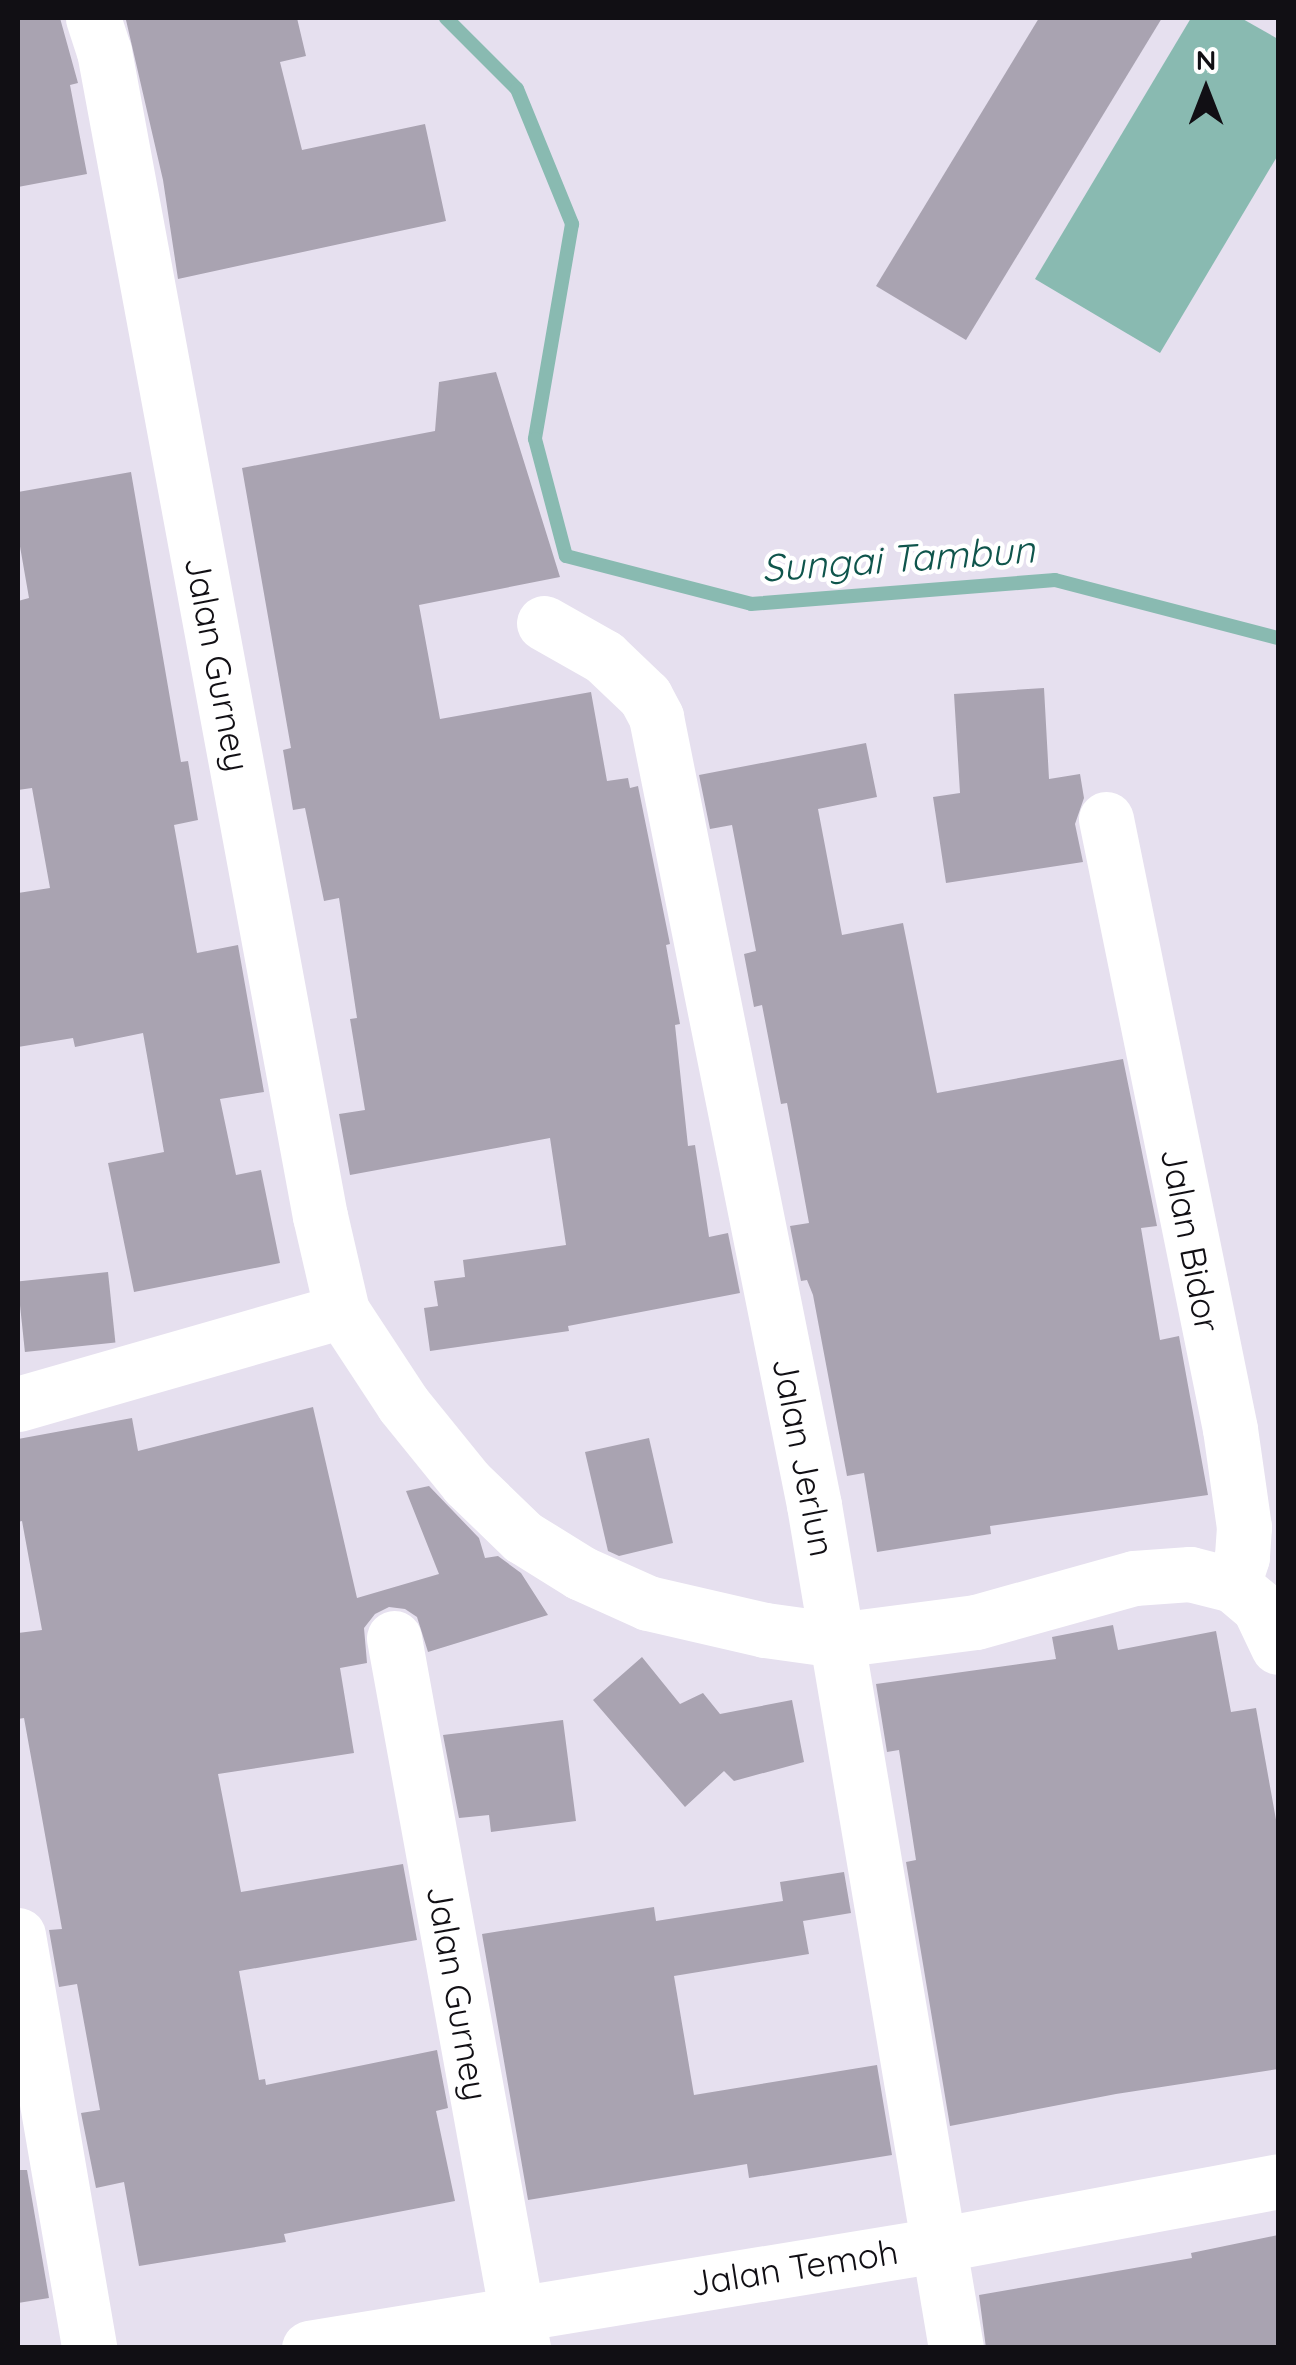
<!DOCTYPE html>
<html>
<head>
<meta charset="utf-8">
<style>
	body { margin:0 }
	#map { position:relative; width:1296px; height:2365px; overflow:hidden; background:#e6e0ef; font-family:Quicksand,sans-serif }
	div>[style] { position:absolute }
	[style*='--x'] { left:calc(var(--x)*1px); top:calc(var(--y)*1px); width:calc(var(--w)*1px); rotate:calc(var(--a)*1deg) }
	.water>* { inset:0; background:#89bab1 }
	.stream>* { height:14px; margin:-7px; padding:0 7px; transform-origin:7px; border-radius:7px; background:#89bab1 }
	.building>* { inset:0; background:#a9a3b1; transform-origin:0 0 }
	.minor>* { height:55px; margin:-27.5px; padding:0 27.5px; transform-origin:27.5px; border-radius:27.5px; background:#fff }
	span { translate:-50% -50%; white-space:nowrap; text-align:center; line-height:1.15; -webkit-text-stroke:9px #fff; paint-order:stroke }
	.street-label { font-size:35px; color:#110f14 }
	.water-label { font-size:38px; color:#0f554c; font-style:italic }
	.frame { position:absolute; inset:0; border:20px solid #110f14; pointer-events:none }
	.north { position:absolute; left:1156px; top:40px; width:100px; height:100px; -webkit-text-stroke:8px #fff; paint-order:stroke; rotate:0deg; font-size:28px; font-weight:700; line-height:40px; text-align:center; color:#110f14 }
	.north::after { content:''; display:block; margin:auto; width:35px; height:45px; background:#110f14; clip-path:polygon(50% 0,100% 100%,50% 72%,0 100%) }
</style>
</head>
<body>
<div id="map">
	<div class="water">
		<i style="clip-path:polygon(1191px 18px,1241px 18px,1278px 39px,1278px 155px,1160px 353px,1035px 279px)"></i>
	</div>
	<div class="stream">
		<i style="--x:446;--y:18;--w:100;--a:45"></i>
		<i style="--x:517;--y:89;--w:146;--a:67.8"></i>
		<i style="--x:572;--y:224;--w:218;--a:99.8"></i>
		<i style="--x:535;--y:439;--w:121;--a:75.2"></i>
		<i style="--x:566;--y:556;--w:191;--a:14.5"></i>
		<i style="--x:751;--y:604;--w:305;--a:-4.5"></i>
		<i style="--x:1055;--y:580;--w:230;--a:14.6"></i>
	</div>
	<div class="building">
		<i style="clip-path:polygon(18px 18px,60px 18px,78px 83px,70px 85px,87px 174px,18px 187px)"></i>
		<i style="clip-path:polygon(136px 18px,297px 18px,306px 56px,280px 62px,302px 150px,425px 124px,446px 221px,178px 279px,163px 180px,126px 20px)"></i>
		<i style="clip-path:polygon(1039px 18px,1162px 18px,966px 340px,876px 286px)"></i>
		<i style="clip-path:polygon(496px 372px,560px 577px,419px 605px,440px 719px,591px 692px,607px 781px,628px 778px,630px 788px,638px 786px,670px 944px,666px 945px,680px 1024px,675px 1025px,688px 1146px,695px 1145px,709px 1237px,728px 1233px,740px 1293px,568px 1326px,569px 1331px,430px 1351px,424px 1308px,438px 1306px,434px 1281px,465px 1277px,463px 1260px,566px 1245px,550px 1138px,350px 1175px,339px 1114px,365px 1110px,350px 1019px,357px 1018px,339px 898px,324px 901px,305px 808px,293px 810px,283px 750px,291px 748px,242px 468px,435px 431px,439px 382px)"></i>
		<i style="clip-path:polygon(131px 472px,181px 762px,188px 761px,198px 820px,174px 825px,197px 953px,238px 945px,264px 1092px,220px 1099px,236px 1175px,261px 1170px,280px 1263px,134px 1292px,108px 1163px,164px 1152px,143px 1033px,75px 1047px,73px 1038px,18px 1047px,18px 893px,50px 888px,32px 788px,18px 790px,18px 601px,29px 598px,18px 535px,18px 492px)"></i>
		<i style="clip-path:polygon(1044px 688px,1049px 779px,1080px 774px,1084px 798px,1075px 824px,1083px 862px,946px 883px,933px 797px,960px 793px,954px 694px)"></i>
		<i style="clip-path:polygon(866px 743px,877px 797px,818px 809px,842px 935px,903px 923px,937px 1093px,1123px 1059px,1157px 1226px,1141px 1228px,1160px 1340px,1179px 1336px,1208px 1495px,990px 1526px,991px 1534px,877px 1552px,864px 1473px,847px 1476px,813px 1295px,807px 1280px,801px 1281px,790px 1226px,809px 1223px,787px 1103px,781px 1104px,762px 1005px,754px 1007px,744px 954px,756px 951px,732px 825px,710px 829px,699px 775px)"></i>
		<i style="left:108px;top:1272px;width:71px;height:91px;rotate:84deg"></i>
		<i style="clip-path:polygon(313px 1407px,357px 1598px,439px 1574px,406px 1491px,429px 1486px,479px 1538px,485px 1558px,498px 1556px,521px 1573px,548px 1615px,428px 1652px,417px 1617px,405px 1609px,389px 1607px,375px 1614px,364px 1628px,367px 1663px,340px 1668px,354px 1753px,218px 1774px,241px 1892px,403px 1864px,417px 1940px,239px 1971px,259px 2080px,265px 2079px,266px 2085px,437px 2050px,448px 2108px,436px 2111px,455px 2201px,284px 2234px,286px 2242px,139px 2266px,124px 2182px,96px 2188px,81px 2113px,100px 2110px,77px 1984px,59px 1987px,49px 1930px,62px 1929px,24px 1718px,18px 1719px,18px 1633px,42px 1630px,22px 1521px,18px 1522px,18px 1439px,132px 1418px,138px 1451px)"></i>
		<i style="clip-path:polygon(649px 1438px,673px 1543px,619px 1556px,608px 1551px,585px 1452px)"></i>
		<i style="clip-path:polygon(1113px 1625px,1118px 1650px,1216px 1631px,1231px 1712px,1256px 1708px,1278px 1831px,1278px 2069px,1116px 2094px,950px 2126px,906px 1862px,916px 1860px,899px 1750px,887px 1752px,876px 1684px,1056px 1659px,1052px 1637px)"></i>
		<i style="clip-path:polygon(642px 1657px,680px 1704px,703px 1693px,720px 1714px,792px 1700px,804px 1762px,734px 1781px,724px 1771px,685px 1807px,593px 1700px)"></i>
		<i style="clip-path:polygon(563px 1720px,576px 1821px,491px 1832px,489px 1815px,459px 1818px,443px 1735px)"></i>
		<i style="clip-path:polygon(844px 1872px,851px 1913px,803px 1921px,809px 1954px,674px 1976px,694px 2095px,877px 2065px,892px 2155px,749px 2178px,747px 2164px,528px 2200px,482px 1934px,654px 1907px,656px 1921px,783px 1901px,780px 1882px)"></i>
		<i style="clip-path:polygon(18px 2170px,27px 2170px,49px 2298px,18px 2303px)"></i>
		<i style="clip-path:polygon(1278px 2235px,1278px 2348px,986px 2348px,979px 2295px,1192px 2258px,1191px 2253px)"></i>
	</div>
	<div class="minor">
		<i style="--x:93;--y:18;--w:35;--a:72"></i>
		<i style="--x:104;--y:51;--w:1185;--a:79.5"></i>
		<i style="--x:320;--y:1216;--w:98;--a:77"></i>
		<i style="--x:544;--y:623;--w:69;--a:29.5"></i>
		<i style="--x:604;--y:657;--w:57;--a:43.6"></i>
		<i style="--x:645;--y:696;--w:24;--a:62"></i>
		<i style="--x:656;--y:717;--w:804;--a:78.66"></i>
		<i style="--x:814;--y:1505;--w:855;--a:80.44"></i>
		<i style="--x:1106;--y:819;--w:622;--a:78.51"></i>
		<i style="--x:1230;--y:1429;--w:99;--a:81.9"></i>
		<i style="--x:1244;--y:1527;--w:30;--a:94"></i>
		<i style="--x:1242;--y:1557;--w:29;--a:108"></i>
		<i style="--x:1233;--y:1585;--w:34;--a:40"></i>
		<i style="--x:1259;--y:1607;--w:44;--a:64.6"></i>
		<i style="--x:18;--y:1404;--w:337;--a:-16"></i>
		<i style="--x:342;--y:1311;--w:111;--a:56.7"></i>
		<i style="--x:403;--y:1404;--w:102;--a:51"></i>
		<i style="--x:467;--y:1483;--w:78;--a:44"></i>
		<i style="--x:523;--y:1537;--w:68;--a:31.8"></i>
		<i style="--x:581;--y:1573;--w:73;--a:24.1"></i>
		<i style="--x:648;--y:1603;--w:120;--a:13"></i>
		<i style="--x:765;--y:1630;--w:73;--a:7.9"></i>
		<i style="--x:837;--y:1640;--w:140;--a:-7.4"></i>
		<i style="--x:976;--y:1622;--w:164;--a:-15.6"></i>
		<i style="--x:1134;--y:1578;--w:56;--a:-4.1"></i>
		<i style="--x:1190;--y:1574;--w:44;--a:14.3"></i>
		<i style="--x:394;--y:1638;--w:722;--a:79.7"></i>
		<i style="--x:18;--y:1935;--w:419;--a:80.2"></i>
		<i style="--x:309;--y:2348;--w:636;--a:-9.31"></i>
		<i style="--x:937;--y:2245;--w:347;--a:-10.6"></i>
	</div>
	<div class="street-label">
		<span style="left:218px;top:664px;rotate:79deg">Jalan Gurney</span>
		<span style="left:1191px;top:1240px;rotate:79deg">Jalan Bidor</span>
		<span style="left:804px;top:1457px;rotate:79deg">Jalan Jerlun</span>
		<span style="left:458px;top:1993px;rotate:80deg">Jalan Gurney</span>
		<span style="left:794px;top:2267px;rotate:-9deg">Jalan Temoh</span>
	</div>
	<div class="water-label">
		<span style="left:898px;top:559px;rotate:-4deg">Sungai Tambun</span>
	</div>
	<div class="frame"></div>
	<div class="north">N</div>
</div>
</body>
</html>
